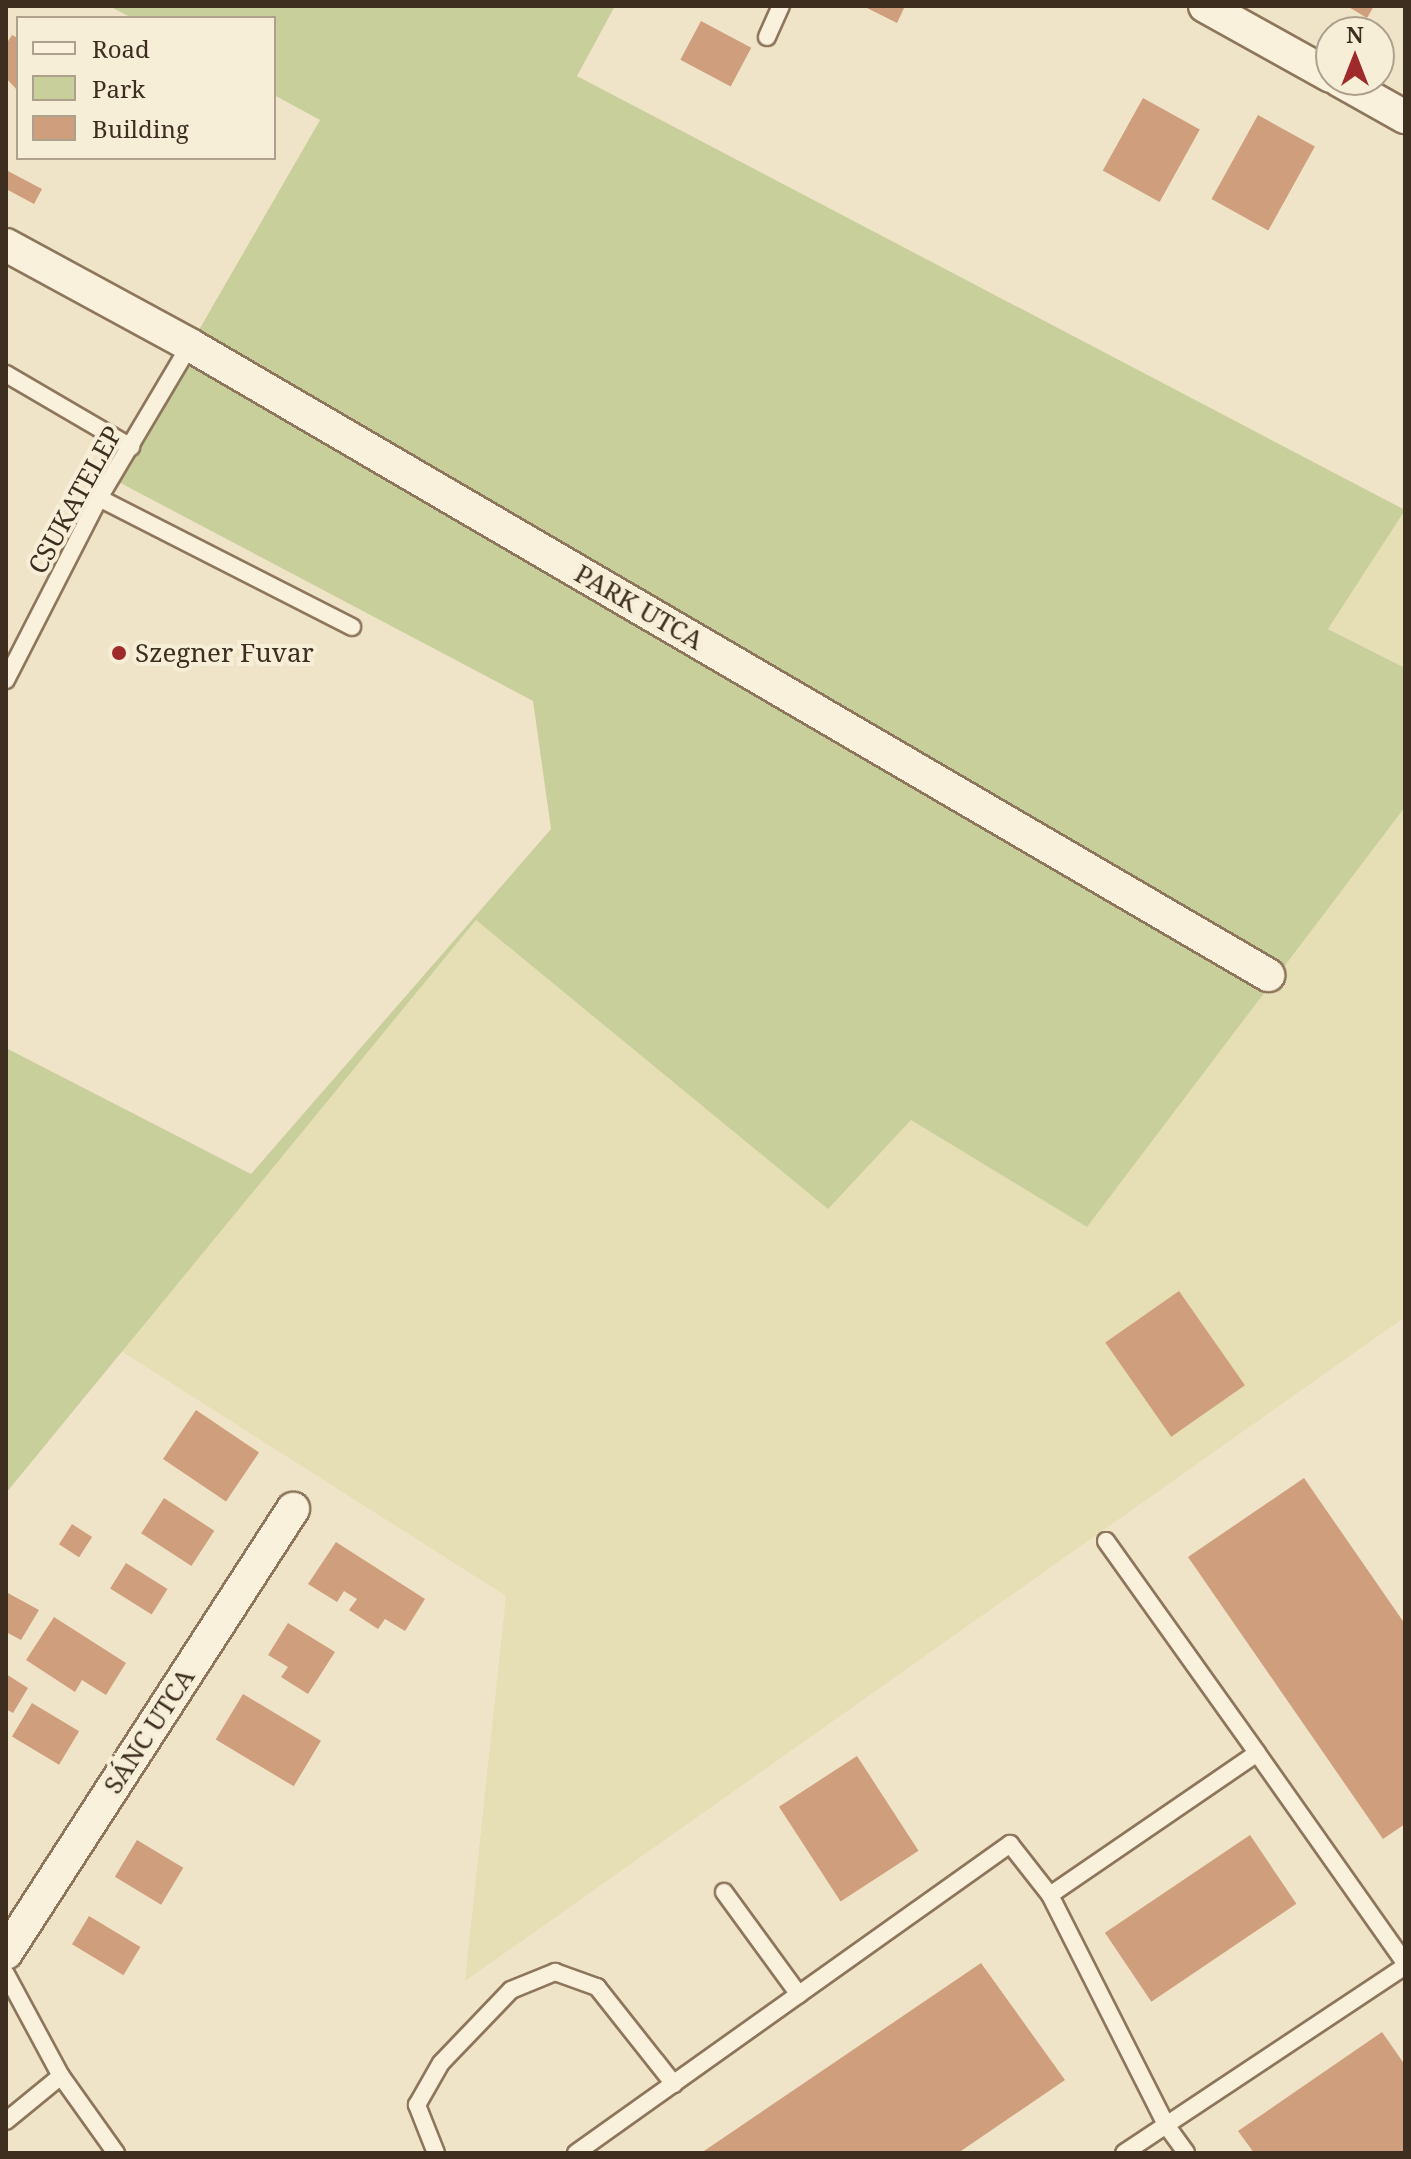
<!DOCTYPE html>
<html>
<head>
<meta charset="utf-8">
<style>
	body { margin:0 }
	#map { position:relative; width:1411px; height:2159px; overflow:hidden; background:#f0e4c8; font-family:"Noto Serif",serif }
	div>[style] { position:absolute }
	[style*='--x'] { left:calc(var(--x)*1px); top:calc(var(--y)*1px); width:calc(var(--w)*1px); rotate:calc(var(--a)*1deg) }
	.farmland>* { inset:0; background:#e6deb5 }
	.green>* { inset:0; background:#c9cf9b }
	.building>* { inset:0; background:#cf9f7d; transform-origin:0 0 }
	.roads { filter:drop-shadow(2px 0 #8d765c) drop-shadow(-2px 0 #8d765c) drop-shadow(0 2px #8d765c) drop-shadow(0 -2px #8d765c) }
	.lane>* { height:16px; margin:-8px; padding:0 8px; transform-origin:8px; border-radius:8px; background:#faf1dc }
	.street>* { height:32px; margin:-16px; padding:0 16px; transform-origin:16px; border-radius:16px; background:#faf1dc }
	.dots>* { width:22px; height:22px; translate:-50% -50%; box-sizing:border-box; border:4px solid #f7eed8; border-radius:50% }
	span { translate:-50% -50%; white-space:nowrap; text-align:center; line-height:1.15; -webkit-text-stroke:8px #f7eed8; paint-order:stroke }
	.street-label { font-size:26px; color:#3d2e20 }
	.poi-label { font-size:26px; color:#3d2e20 }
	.left { translate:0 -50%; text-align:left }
	.frame { position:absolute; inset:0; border:8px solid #3d2e20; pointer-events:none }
	.legend { position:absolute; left:16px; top:16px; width:260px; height:144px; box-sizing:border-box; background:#f7eed8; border:2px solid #ada18e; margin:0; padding:10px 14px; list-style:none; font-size:24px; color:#3d2e20 }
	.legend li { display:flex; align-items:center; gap:16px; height:40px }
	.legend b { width:40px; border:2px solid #ada18e }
	.north { position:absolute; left:1315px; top:16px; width:80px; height:80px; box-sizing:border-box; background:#f7eed8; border:2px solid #ada18e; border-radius:50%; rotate:0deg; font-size:22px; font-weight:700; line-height:32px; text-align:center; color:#3d2e20 }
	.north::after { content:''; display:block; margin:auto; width:28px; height:36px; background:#9e2a2b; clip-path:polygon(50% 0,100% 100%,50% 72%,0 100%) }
</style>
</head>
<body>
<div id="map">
	<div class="farmland">
		<i style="clip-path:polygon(1405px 510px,1405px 668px,1328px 629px)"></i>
		<i style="clip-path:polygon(1405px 807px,1405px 1317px,465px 1981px,506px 1596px,121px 1351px,476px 920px,828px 1208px,911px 1120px,1087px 1227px)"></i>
	</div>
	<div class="green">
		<i style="clip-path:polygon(109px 6px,615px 6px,577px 76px,1405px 510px,1328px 629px,1405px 668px,1405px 807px,1087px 1227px,911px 1120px,828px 1209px,476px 920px,6px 1493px,6px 1048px,251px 1174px,551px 829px,533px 701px,113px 479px,320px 120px,274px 95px,274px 18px,132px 18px)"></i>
	</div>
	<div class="building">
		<i style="clip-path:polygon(863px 6px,905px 6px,897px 23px)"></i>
		<i style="clip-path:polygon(1347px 6px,1374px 6px,1367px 18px)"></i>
		<i style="left:701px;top:21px;width:57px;height:44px;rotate:28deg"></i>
		<i style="clip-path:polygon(12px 35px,18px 38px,18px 91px,6px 78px,6px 44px)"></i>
		<i style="left:1143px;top:98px;width:65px;height:83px;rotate:29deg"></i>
		<i style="left:1258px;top:115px;width:65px;height:96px;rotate:29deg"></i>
		<i style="clip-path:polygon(6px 170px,42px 189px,34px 204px,6px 189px)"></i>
		<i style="left:1179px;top:1291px;width:115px;height:90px;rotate:55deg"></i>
		<i style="left:196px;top:1410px;width:76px;height:59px;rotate:34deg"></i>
		<i style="clip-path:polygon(1304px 1478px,1405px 1624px,1405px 1824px,1383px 1839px,1188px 1557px)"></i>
		<i style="left:164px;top:1498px;width:60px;height:42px;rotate:33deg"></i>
		<i style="left:72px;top:1524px;width:24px;height:24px;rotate:33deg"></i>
		<i style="clip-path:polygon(336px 1542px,425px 1599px,405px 1631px,385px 1619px,378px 1629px,349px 1610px,357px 1599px,344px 1591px,337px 1602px,308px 1584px)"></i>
		<i style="left:126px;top:1563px;width:49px;height:30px;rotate:32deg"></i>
		<i style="clip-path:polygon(6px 1592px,39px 1610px,21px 1640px,6px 1632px)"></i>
		<i style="clip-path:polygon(54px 1617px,126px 1663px,106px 1695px,82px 1680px,75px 1692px,26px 1660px)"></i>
		<i style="clip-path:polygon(288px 1623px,335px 1652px,308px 1694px,281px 1677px,288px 1667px,268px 1655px)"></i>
		<i style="clip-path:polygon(6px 1674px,28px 1688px,13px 1713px,6px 1709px)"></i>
		<i style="left:243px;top:1694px;width:91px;height:53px;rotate:31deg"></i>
		<i style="left:32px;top:1703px;width:55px;height:39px;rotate:31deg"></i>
		<i style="left:857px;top:1756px;width:113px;height:93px;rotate:57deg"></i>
		<i style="left:1250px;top:1835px;width:83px;height:175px;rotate:56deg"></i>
		<i style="left:137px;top:1840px;width:54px;height:43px;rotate:31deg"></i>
		<i style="left:89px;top:1916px;width:60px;height:33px;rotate:31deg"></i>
		<i style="clip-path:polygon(981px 1963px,1065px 2080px,958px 2153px,701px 2153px)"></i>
		<i style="clip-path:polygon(1382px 2032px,1405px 2065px,1405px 2153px,1254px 2153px,1238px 2131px)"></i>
	</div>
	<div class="roads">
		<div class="lane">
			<i style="--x:767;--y:37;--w:34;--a:-66"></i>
			<i style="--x:6;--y:374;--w:145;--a:30.3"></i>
			<i style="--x:99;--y:498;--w:284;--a:27"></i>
			<i style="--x:6;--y:680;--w:204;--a:-62.9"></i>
			<i style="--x:99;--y:498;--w:178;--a:-59.3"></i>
			<i style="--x:1106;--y:1541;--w:260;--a:54.5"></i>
			<i style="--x:724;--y:1892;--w:127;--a:53.9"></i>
			<i style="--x:1050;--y:1895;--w:251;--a:-34.4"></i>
			<i style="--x:1257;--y:1753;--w:257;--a:54.8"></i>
			<i style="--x:6;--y:1974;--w:116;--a:61.7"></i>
			<i style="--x:61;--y:2076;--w:95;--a:54.5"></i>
			<i style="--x:6;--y:2121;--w:71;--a:-39.3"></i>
			<i style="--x:436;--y:2153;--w:52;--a:-111.6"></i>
			<i style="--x:417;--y:2105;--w:48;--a:-60.3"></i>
			<i style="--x:441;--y:2063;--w:101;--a:-46.2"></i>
			<i style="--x:511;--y:1990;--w:48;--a:-22.2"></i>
			<i style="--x:555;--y:1972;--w:45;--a:19.7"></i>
			<i style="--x:597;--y:1987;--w:124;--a:51.6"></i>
			<i style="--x:576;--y:2153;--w:533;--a:-35.45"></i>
			<i style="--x:1010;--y:1844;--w:65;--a:51.9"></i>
			<i style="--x:1050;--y:1895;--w:258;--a:63.2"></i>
			<i style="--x:1166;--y:2125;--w:34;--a:54"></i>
			<i style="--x:1124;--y:2153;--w:338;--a:-33.6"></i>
		</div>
		<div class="street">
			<i style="--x:1205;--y:6;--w:144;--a:29.1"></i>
			<i style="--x:1339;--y:80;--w:76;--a:29.3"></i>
			<i style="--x:6;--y:245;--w:209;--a:28.5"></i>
			<i style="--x:190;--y:345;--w:1249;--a:30.3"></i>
			<i style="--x:6;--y:1953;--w:529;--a:-57.12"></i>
		</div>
	</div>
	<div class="dots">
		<i style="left:119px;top:653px;background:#9e2a2b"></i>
	</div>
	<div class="street-label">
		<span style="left:75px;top:500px;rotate:-61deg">CSUKATELEP</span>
		<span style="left:639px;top:607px;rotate:30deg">PARK UTCA</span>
		<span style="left:149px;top:1731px;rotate:-57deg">SÁNC UTCA</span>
	</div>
	<div class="poi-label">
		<span class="left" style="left:135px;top:653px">Szegner Fuvar</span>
	</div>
	<div class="frame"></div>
	<ul class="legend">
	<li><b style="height:10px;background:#faf1dc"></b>Road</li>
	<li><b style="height:22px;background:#c9cf9b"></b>Park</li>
	<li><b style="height:22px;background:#cf9f7d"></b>Building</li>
	</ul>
	<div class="north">N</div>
</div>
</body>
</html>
